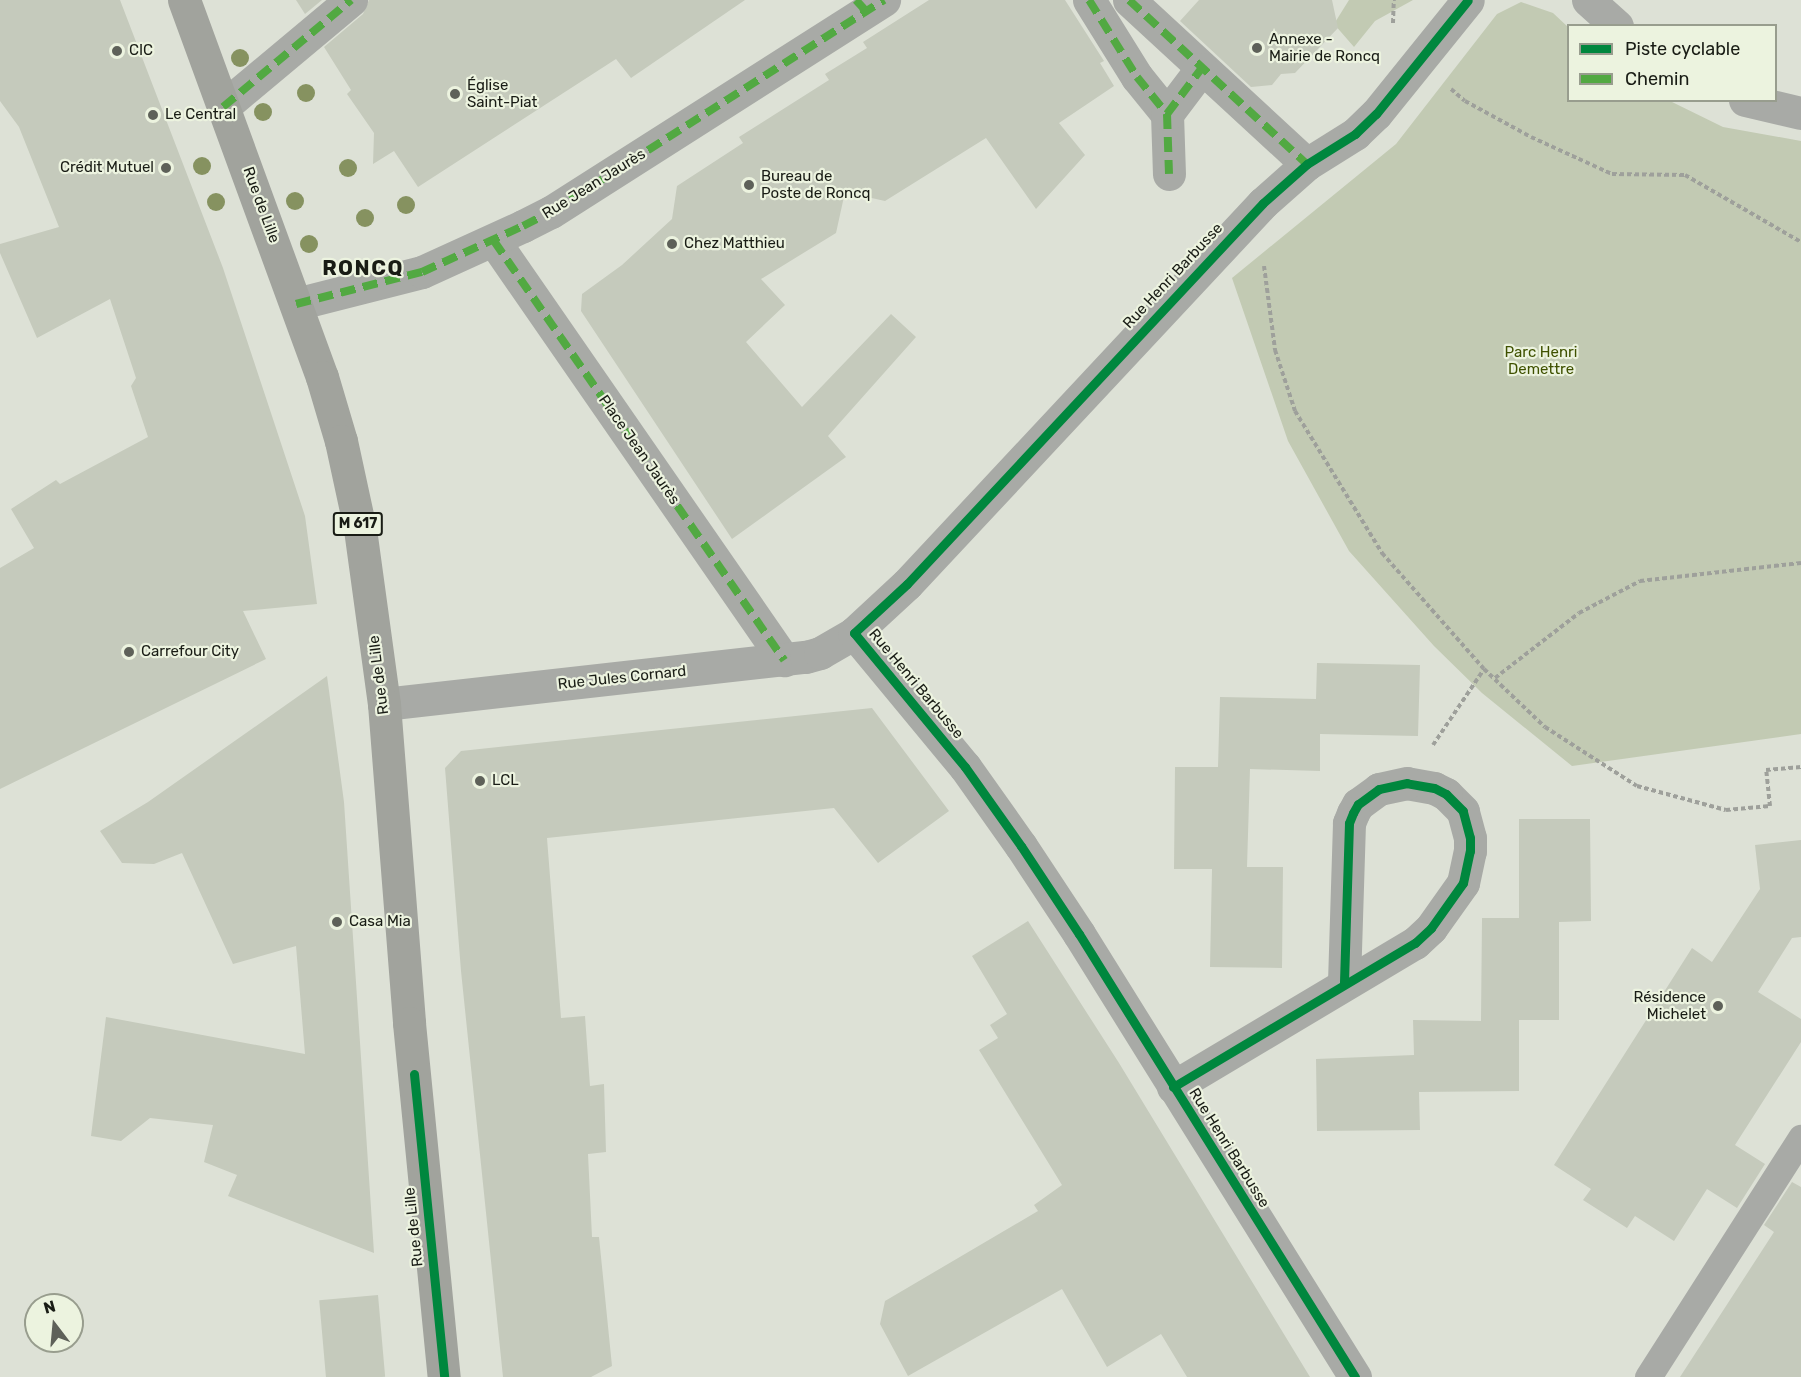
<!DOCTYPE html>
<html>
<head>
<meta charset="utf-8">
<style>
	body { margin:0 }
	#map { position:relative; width:1801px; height:1377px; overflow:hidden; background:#dde1d6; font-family:Rubik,sans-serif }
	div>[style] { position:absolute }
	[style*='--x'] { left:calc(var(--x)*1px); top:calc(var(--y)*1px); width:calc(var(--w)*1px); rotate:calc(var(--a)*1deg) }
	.green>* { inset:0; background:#c2cab3 }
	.building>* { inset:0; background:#c5cabc; transform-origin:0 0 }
	.path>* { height:4px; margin-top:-2px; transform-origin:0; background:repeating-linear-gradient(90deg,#9ea09b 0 4.5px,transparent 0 7.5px) }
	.service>* { height:27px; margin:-13.5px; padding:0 13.5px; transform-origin:13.5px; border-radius:13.5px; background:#a8aaa6 }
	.pedestrian>* { height:33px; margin:-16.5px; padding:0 16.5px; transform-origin:16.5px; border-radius:16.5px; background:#a8aaa6 }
	.minor>* { height:33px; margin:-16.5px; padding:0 16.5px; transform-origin:16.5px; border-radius:16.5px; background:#a8aaa6 }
	.tertiary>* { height:33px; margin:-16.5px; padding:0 16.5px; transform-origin:16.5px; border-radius:16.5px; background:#a8aaa6 }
	.primary>* { height:33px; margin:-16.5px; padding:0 16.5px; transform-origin:16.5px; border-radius:16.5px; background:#a1a39d }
	.quiet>* { height:8px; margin-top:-4px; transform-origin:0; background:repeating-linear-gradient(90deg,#52a942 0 15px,transparent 0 23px) }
	.cycleway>* { height:9px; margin:-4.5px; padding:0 4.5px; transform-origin:4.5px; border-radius:4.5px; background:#00873e }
	.trees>* { width:18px; height:18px; margin:-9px; border-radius:50%; background:#869260 }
	.dots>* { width:16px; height:16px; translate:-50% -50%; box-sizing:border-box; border:3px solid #ecf3df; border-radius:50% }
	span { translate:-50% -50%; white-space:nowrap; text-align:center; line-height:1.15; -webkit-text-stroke:4.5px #ecf3df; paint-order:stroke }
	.shield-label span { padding:2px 4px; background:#ecf3df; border:2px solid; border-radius:4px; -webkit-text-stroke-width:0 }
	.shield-label { font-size:14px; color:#191c15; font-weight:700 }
	.poi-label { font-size:15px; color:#191c15 }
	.left { translate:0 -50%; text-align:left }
	.right { translate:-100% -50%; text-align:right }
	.street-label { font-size:15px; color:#191c15 }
	.park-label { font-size:15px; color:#3f5100 }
	.district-label { font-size:21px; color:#191c15; font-weight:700; letter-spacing:1.5px }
	.legend { position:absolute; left:1567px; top:24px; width:210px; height:78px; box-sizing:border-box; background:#ecf3df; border:2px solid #989d8e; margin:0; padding:8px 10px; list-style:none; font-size:18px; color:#191c15 }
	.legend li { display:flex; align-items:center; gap:12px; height:30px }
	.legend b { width:30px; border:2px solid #989d8e }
	.north { position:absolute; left:24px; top:1293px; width:60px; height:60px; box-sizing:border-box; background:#ecf3df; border:2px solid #989d8e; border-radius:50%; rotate:344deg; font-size:16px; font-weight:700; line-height:24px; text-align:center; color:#191c15 }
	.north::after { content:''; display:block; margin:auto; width:21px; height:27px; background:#5e6159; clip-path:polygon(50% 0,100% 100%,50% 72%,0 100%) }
</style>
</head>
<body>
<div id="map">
	<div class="green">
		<i style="clip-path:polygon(1349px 0,1413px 0,1375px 21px,1354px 47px,1334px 24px)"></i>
		<i style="clip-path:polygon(1521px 2px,1553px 13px,1568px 27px,1568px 100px,1670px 101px,1723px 127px,1801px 141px,1801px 734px,1572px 766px,1482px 693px,1434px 646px,1349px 551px,1288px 441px,1232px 278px,1396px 144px,1497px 14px)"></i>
	</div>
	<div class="building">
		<i style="clip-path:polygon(0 0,120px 0,223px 268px,271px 413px,305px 516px,317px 604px,243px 611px,266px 659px,0 789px,0 568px,34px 548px,11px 509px,56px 480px,60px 484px,148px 437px,131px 386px,136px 378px,110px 299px,37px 338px,0 253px,0 244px,59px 227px,19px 127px,0 101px)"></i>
		<i style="clip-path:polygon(296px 0,322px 0,305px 14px)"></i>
		<i style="clip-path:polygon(369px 0,745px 0,631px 78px,616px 59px,418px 187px,394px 151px,373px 164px,374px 133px,347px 94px,351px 90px,324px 47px,363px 14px)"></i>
		<i style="clip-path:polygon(929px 0,1065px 0,1104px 61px,1100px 63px,1114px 86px,1059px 123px,1085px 155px,1036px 209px,986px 138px,885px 201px,845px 192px,836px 233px,761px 279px,785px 305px,746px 342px,802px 407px,891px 314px,916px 337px,828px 436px,846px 457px,732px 539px,581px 311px,582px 294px,622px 265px,672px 219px,677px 186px,743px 143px,739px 137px,829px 80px,825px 74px,867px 48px,863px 42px)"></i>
		<i style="clip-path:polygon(1199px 0,1332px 0,1338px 28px,1295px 73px,1281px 74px,1272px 85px,1251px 87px,1180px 21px)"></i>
		<i style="clip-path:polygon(1317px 663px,1420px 665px,1418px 736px,1320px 734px,1320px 771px,1250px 769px,1247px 867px,1283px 867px,1282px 968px,1210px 967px,1212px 869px,1174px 869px,1175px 767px,1218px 767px,1220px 697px,1316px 699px)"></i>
		<i style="clip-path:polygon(327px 676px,344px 802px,374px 1253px,228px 1196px,237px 1175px,204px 1162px,213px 1125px,150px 1118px,121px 1141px,91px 1136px,106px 1017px,305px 1054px,296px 946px,233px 964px,182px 853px,154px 864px,122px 863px,100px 831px,148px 802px)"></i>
		<i style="clip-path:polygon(872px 708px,949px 811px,878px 863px,834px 808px,547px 838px,561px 1018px,585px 1016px,590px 1086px,604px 1084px,606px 1152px,588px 1154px,592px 1237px,599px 1237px,612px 1366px,591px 1377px,503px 1377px,461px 971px,445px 768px,461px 751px)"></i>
		<i style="clip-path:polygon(1519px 819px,1590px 819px,1591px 921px,1559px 922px,1559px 1020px,1519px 1020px,1519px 1091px,1419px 1092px,1420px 1130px,1317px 1131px,1316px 1059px,1414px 1055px,1413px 1020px,1481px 1021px,1482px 918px,1519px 918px)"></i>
		<i style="clip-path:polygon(1801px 840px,1801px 937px,1792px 938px,1758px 992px,1801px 1019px,1801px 1042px,1735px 1145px,1765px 1164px,1737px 1208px,1707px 1189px,1674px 1241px,1635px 1216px,1627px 1228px,1583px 1200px,1591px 1189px,1554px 1165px,1692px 948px,1712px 962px,1760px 889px,1755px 845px)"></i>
		<i style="clip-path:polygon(1028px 921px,1119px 1063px,1310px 1377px,1187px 1377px,1161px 1334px,1107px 1367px,1062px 1289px,908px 1376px,880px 1324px,885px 1301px,1038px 1211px,1034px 1205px,1062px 1185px,979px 1050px,998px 1038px,990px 1025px,1007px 1014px,972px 956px)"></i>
		<i style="clip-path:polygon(1792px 1182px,1801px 1187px,1801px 1377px,1680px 1377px,1774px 1232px,1764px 1225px)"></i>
		<i style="left:378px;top:1295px;width:82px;height:59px;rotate:85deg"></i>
	</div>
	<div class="path">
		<i style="--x:1393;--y:23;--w:23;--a:-88"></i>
		<i style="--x:1451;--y:89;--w:18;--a:41"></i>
		<i style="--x:1465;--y:101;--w:75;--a:28.6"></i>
		<i style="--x:1531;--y:137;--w:89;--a:24.6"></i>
		<i style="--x:1612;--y:174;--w:73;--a:0.8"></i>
		<i style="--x:1685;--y:175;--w:134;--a:30"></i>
		<i style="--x:1264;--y:266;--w:85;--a:82.5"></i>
		<i style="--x:1275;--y:350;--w:64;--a:71.8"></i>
		<i style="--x:1295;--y:411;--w:167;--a:58.5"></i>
		<i style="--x:1382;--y:553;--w:154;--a:48.7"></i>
		<i style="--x:1484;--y:669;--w:84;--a:43.6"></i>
		<i style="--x:1545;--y:727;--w:109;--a:32.7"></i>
		<i style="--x:1637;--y:786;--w:92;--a:15.1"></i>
		<i style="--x:1726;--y:810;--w:44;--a:-5.2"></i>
		<i style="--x:1770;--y:806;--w:36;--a:-96"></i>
		<i style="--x:1766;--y:770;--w:35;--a:-5"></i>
		<i style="--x:1495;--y:678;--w:106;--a:-37.7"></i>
		<i style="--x:1579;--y:613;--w:69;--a:-27.7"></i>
		<i style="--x:1640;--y:581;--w:162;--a:-6.4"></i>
		<i style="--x:1433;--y:745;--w:92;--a:-56.1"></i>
	</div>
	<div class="service">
		<i style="--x:1648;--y:1377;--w:284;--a:-57.4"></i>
	</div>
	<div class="pedestrian">
		<i style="--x:1089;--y:0;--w:91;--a:58.1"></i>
		<i style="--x:1137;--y:77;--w:48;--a:51"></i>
		<i style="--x:1167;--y:114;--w:60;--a:88.1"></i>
		<i style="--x:1129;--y:0;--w:242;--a:42.7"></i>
		<i style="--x:1167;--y:114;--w:56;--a:-52.9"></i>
		<i style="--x:494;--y:241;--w:510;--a:55.31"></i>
	</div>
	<div class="minor">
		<i style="--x:1588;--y:0;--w:39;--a:42"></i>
		<i style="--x:1745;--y:100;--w:57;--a:13.1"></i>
		<i style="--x:223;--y:107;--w:167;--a:-39.9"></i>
		<i style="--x:296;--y:304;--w:130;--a:-14.3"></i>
		<i style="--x:422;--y:272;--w:111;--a:-24.5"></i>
		<i style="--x:523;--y:226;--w:31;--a:-27"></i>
		<i style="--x:551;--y:212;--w:395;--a:-32.5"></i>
		<i style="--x:384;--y:704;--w:425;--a:-6.4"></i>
		<i style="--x:806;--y:657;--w:15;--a:-16"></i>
		<i style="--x:820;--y:653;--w:39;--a:-30"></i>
		<i style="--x:854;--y:633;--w:72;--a:-42.8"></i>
		<i style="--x:907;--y:584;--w:521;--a:-46.94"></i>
		<i style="--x:1263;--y:203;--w:59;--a:-41.6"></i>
		<i style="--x:1307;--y:164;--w:57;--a:-32"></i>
		<i style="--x:1355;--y:134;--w:29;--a:-44"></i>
		<i style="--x:1376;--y:114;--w:146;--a:-51.1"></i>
		<i style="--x:1173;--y:1087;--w:282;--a:-30.8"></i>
		<i style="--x:1415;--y:943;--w:22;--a:-43"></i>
		<i style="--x:1431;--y:928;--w:55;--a:-54.6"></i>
		<i style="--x:1463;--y:883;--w:33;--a:-78"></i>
		<i style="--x:1470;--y:851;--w:13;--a:-90"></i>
		<i style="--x:1470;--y:838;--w:28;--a:-105"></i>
		<i style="--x:1463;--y:811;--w:24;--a:-135"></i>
		<i style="--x:1446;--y:794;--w:13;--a:-153"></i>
		<i style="--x:1434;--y:788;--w:27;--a:-170"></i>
		<i style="--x:1407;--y:783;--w:29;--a:168"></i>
		<i style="--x:1379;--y:789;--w:26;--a:144"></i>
		<i style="--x:1358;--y:804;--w:10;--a:119"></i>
		<i style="--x:1353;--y:813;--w:11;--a:112"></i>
		<i style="--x:1349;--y:823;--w:160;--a:91.8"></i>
	</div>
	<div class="tertiary">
		<i style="--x:854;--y:633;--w:174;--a:50.4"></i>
		<i style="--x:965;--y:767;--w:97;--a:54.7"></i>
		<i style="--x:1021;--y:846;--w:105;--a:56.6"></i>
		<i style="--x:1079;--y:934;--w:522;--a:58.08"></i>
	</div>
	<div class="primary">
		<i style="--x:184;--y:0;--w:401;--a:69.9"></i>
		<i style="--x:322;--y:377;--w:67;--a:73.5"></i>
		<i style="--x:341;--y:441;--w:90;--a:77.8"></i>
		<i style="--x:360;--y:529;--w:177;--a:82.2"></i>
		<i style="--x:384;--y:704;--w:320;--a:85.5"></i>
		<i style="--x:409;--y:1023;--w:356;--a:84.4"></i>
	</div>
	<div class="quiet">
		<i style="--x:856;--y:0;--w:15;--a:48"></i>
		<i style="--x:1089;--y:0;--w:91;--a:58.1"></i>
		<i style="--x:1137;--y:77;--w:48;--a:51"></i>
		<i style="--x:1167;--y:114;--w:60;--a:88.1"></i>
		<i style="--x:1129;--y:0;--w:242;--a:42.7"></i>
		<i style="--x:223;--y:107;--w:167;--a:-39.9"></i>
		<i style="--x:1167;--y:114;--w:56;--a:-52.9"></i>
		<i style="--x:494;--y:241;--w:510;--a:55.31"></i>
		<i style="--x:296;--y:304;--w:130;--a:-14.3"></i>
		<i style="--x:422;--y:272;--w:111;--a:-24.5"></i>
		<i style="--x:523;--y:226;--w:31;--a:-27"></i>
		<i style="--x:551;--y:212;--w:395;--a:-32.5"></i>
	</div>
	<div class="cycleway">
		<i style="--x:414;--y:1074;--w:304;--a:84.3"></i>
		<i style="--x:1173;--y:1087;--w:282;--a:-30.8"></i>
		<i style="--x:1415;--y:943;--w:22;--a:-43"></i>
		<i style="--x:1431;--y:928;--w:55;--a:-54.6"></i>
		<i style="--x:1463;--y:883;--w:33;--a:-78"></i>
		<i style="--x:1470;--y:851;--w:13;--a:-90"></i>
		<i style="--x:1470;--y:838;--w:28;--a:-105"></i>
		<i style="--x:1463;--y:811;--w:24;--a:-135"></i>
		<i style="--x:1446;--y:794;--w:13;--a:-153"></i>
		<i style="--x:1434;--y:788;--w:27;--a:-170"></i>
		<i style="--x:1407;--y:783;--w:29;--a:168"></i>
		<i style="--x:1379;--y:789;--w:26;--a:144"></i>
		<i style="--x:1358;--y:804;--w:10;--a:119"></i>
		<i style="--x:1353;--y:813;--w:11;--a:112"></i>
		<i style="--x:1349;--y:823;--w:160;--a:91.8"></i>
		<i style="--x:1355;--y:1377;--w:522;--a:-121.92"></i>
		<i style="--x:1079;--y:934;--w:105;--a:-123.4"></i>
		<i style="--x:1021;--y:846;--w:97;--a:-125.3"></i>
		<i style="--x:965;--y:767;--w:174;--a:-129.6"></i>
		<i style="--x:854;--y:633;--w:72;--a:-42.8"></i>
		<i style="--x:907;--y:584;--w:521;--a:-46.94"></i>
		<i style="--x:1263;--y:203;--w:59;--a:-41.6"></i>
		<i style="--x:1307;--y:164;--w:57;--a:-32"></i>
		<i style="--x:1355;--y:134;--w:29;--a:-44"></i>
		<i style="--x:1376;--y:114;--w:146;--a:-51.1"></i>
	</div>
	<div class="trees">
		<i style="left:240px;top:58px"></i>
		<i style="left:306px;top:93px"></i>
		<i style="left:263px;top:112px"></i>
		<i style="left:202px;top:166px"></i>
		<i style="left:348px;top:168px"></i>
		<i style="left:295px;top:201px"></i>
		<i style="left:216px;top:202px"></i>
		<i style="left:406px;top:205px"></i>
		<i style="left:365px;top:218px"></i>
		<i style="left:309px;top:244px"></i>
	</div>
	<div class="dots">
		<i style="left:1257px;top:48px;background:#5e6159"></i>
		<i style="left:117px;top:51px;background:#5e6159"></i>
		<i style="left:455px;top:94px;background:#5e6159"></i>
		<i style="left:153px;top:115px;background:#5e6159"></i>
		<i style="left:166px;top:168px;background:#5e6159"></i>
		<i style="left:749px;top:185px;background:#5e6159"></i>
		<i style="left:672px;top:244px;background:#5e6159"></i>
		<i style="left:129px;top:652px;background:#5e6159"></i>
		<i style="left:480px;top:781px;background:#5e6159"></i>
		<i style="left:337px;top:922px;background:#5e6159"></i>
		<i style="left:1718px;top:1006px;background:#5e6159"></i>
	</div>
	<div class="shield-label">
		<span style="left:358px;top:524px">M 617</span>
	</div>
	<div class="poi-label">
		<span class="left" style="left:1269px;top:48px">Annexe -<br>Mairie de Roncq</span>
		<span class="left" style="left:129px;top:51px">CIC</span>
		<span class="left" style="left:467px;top:94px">Église<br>Saint-Piat</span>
		<span class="left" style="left:165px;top:115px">Le Central</span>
		<span class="right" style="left:154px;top:168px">Crédit Mutuel</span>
		<span class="left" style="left:761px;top:185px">Bureau de<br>Poste de Roncq</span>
		<span class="left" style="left:684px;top:244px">Chez Matthieu</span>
		<span class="left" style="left:141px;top:652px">Carrefour City</span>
		<span class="left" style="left:492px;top:781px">LCL</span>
		<span class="left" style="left:349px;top:922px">Casa Mia</span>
		<span class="right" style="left:1706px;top:1006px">Résidence<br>Michelet</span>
	</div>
	<div class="street-label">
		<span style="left:594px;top:184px;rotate:-32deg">Rue Jean Jaurès</span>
		<span style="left:261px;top:205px;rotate:70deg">Rue de Lille</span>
		<span style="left:1173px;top:276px;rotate:-47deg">Rue Henri Barbusse</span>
		<span style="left:639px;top:450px;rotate:55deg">Place Jean Jaurès</span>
		<span style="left:379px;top:675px;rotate:-97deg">Rue de Lille</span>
		<span style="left:622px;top:678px;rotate:-6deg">Rue Jules Cornard</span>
		<span style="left:916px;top:684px;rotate:50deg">Rue Henri Barbusse</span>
		<span style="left:1229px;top:1148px;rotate:58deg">Rue Henri Barbusse</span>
		<span style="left:414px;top:1227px;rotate:-96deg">Rue de Lille</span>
	</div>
	<div class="park-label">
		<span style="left:1541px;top:361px">Parc Henri<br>Demettre</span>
	</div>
	<div class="district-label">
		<span style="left:363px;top:268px">RONCQ</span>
	</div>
	<ul class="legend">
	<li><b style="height:8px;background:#00873e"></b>Piste cyclable</li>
	<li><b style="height:8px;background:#52a942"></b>Chemin</li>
	</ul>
	<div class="north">N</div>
</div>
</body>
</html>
